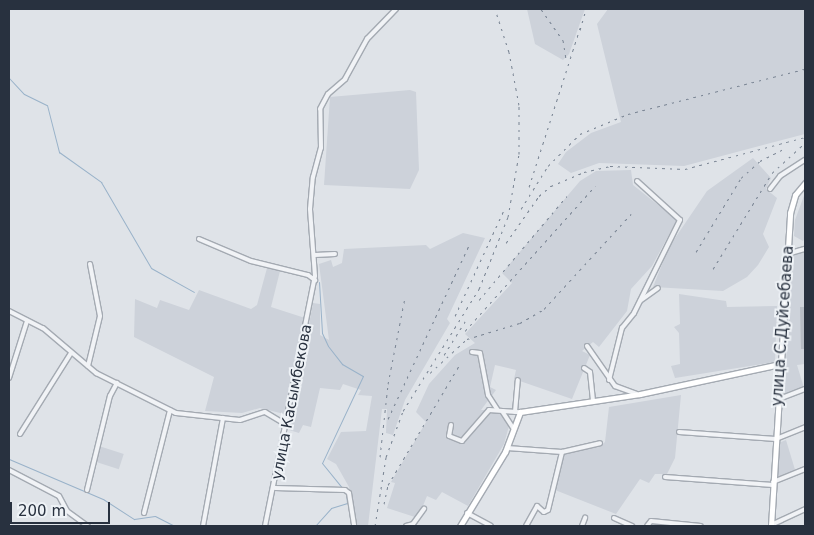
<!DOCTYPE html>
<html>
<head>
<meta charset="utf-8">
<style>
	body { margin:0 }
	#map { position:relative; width:814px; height:535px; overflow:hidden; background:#dfe3e8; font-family:"DejaVu Sans",sans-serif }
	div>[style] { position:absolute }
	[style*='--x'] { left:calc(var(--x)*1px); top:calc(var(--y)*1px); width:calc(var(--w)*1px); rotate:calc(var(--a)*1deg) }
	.built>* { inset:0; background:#cdd2da; transform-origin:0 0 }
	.stream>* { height:1px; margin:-0.5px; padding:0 0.5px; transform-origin:0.5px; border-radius:0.5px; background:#99b2c9 }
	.building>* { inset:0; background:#b6bcc5 }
	.roads { filter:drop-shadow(1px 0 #a4aab2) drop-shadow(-1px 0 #a4aab2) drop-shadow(0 1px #a4aab2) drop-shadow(0 -1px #a4aab2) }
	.street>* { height:4px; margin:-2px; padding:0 2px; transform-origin:2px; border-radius:2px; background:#f1f3f6 }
	.secondary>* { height:5px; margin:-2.5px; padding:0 2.5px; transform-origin:2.5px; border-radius:2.5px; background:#fff }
	.rail>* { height:1px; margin-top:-0.5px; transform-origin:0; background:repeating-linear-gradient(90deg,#788392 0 2.5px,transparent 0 7.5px) }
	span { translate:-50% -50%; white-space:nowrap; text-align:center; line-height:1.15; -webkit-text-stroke:4px #eef2f6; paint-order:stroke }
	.street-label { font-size:15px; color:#28313f }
	.frame { position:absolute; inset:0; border:10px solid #28313f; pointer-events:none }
	.scale { position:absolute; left:10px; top:502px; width:100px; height:22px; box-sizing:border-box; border:2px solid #28313f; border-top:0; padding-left:6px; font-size:15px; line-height:18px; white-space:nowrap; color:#28313f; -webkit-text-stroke:4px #eef2f6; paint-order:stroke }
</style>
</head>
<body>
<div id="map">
	<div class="built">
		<i style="clip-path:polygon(527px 9px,585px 9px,569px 54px,563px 60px,535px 44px)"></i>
		<i style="clip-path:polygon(608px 9px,805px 9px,805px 134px,684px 166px,599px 163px,571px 173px,558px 164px,566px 152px,591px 133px,621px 122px,597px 24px)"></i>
		<i style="clip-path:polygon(410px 90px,416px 92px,419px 170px,410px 189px,324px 185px,330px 97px)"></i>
		<i style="clip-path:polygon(753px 158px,771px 178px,766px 189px,777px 198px,763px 234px,769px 247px,758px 265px,747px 277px,723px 291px,653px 287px,669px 247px,707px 191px)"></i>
		<i style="clip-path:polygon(631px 170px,633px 185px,677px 220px,652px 266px,631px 289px,627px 311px,599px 347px,593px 342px,582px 351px,590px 355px,572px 399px,514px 379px,516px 370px,495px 365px,490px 387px,496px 390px,481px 410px,497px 410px,506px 417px,509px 426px,504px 444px,468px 506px,442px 492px,436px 500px,427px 496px,418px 518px,387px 508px,395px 483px,391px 482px,426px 422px,416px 412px,429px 384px,455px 355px,475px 343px,465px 334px,512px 283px,502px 273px,580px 181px,596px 171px)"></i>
		<i style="clip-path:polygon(805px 193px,805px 238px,803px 241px,794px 236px,795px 220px)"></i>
		<i style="clip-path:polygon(463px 233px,485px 238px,447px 319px,450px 323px,405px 400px,393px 435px,386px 433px,387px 409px,382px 409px,368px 526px,356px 526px,349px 487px,336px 464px,327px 459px,341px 432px,366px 431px,372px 396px,358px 395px,361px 390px,343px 384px,340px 390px,320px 388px,311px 427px,303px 425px,299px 433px,289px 430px,313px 303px,320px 304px,320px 335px,329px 340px,319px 264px,331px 260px,333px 267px,342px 263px,344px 249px,426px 245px,430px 249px)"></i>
		<i style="clip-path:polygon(805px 252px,805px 364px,797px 365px,804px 388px,784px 397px,792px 256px)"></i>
		<i style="clip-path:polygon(267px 268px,280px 271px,271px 307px,305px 318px,284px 414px,260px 408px,242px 413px,205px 411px,214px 377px,134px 337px,135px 299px,157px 308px,160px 300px,189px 310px,199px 290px,251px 309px,257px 305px)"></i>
		<i style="clip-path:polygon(679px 294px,726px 301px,727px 307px,777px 306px,775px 362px,675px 378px,671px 366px,680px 364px,679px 333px,674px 327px,680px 324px)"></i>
		<i style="clip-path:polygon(681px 395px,675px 458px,667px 474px,655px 474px,649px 483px,640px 479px,616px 514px,555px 490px,565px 452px,599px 447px,605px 442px,609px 407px)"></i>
		<i style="clip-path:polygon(786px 440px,796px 473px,775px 481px,776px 444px)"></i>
		<i style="left:99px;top:446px;width:26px;height:16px;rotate:18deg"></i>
	</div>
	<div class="stream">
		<i style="--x:9;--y:78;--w:22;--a:47"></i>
		<i style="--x:24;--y:94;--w:25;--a:26"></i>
		<i style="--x:47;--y:105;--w:49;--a:75.7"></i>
		<i style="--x:59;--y:152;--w:52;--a:35.5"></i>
		<i style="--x:101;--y:182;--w:99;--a:59.8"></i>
		<i style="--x:151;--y:268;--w:49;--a:29.2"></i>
		<i style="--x:319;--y:282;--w:51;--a:86.6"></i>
		<i style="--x:322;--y:333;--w:14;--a:65"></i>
		<i style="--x:328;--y:346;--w:23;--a:52"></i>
		<i style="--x:342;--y:364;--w:24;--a:30"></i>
		<i style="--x:363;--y:376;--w:96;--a:115.2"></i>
		<i style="--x:322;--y:463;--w:33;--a:51"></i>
		<i style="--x:9;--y:459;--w:102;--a:23.1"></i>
		<i style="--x:103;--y:499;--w:37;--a:33"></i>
		<i style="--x:134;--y:519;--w:21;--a:-8"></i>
		<i style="--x:155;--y:516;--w:22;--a:27"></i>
		<i style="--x:315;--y:526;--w:24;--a:-48"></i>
		<i style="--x:331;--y:508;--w:17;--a:-17"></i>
		<i style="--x:347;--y:503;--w:11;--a:-95"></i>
	</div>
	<div class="building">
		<i style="clip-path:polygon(800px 307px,805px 307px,805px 349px,801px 349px)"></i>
	</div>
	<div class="roads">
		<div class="street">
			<i style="--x:770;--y:189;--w:16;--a:-52"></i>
			<i style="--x:780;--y:176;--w:30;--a:-33"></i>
			<i style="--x:199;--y:239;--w:56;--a:22.9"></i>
			<i style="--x:251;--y:261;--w:59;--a:13.8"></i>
			<i style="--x:308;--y:275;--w:9;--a:36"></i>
			<i style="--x:787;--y:254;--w:19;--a:-16"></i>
			<i style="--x:315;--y:255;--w:20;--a:-3"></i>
			<i style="--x:640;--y:301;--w:22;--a:-36"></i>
			<i style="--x:9;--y:311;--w:38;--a:27"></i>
			<i style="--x:43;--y:328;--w:70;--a:40.3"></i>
			<i style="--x:96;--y:373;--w:89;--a:26.6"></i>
			<i style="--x:176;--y:413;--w:64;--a:6.2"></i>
			<i style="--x:240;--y:420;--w:26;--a:-18"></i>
			<i style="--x:265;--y:412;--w:26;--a:31"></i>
			<i style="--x:587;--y:346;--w:49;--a:55"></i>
			<i style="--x:615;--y:386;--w:23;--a:20"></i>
			<i style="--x:472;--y:352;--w:8;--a:7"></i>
			<i style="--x:480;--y:353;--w:43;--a:79.2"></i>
			<i style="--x:488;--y:395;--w:17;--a:57"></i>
			<i style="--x:88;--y:366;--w:51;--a:-76.5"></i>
			<i style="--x:100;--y:316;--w:53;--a:-100.9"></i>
			<i style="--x:584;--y:368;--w:7;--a:34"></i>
			<i style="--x:590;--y:372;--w:28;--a:84"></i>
			<i style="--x:9;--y:378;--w:60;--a:-72.5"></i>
			<i style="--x:609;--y:380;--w:54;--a:-76"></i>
			<i style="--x:622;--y:328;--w:19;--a:-51"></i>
			<i style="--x:634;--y:313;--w:104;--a:-63.7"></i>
			<i style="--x:680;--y:220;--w:58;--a:-137.8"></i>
			<i style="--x:779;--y:399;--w:28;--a:-21"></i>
			<i style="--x:502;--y:411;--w:20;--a:57"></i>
			<i style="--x:515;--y:412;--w:32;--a:-85"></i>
			<i style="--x:451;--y:425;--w:11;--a:100"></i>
			<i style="--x:449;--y:436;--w:14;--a:21"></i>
			<i style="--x:462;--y:441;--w:41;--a:-48.9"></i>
			<i style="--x:489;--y:410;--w:31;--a:4"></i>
			<i style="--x:679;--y:432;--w:97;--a:4.1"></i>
			<i style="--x:776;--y:439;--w:31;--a:-22"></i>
			<i style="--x:20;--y:434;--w:96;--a:-57.8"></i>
			<i style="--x:507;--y:448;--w:55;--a:4.2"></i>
			<i style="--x:562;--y:452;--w:39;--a:-13"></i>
			<i style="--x:9;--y:470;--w:56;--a:27.5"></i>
			<i style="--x:59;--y:496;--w:17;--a:62"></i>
			<i style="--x:67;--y:511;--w:26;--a:36"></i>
			<i style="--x:665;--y:477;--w:108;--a:4.2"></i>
			<i style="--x:773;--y:482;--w:35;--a:-22"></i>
			<i style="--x:275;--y:488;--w:70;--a:1.6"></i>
			<i style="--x:345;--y:490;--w:5;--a:37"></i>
			<i style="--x:349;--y:493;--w:33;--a:81"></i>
			<i style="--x:87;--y:490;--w:97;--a:-76.3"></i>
			<i style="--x:110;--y:396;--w:15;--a:-62"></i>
			<i style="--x:144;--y:513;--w:106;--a:-75.8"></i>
			<i style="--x:467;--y:513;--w:27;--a:28"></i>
			<i style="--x:614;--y:518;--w:20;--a:24"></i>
			<i style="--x:771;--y:525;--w:38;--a:-25"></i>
			<i style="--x:203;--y:526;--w:110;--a:-79.5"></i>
			<i style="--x:265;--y:526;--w:255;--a:-78.7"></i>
			<i style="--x:315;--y:276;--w:67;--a:-94.3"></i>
			<i style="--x:310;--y:209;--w:32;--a:-85"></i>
			<i style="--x:313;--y:177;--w:30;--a:-75"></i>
			<i style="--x:321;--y:148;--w:39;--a:-91"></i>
			<i style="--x:320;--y:109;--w:17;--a:-62"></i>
			<i style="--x:328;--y:94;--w:23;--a:-41"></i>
			<i style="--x:345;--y:79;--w:46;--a:-61.2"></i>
			<i style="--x:367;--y:39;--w:42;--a:-46"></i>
			<i style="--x:406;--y:526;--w:7;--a:-16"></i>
			<i style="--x:413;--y:524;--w:19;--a:-54"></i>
			<i style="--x:526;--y:526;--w:23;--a:-61"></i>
			<i style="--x:537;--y:506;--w:9;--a:41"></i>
			<i style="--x:544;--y:512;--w:4;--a:-27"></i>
			<i style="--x:548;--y:510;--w:60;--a:-76.4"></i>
			<i style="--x:582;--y:526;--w:9;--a:-69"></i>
			<i style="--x:647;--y:526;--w:6;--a:-51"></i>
			<i style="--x:651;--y:521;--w:50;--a:5.7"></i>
		</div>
		<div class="secondary">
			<i style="--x:460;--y:526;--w:87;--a:-58.7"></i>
			<i style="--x:505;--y:452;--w:43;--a:-69.4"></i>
			<i style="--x:520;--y:412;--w:121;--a:-8.5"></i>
			<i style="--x:640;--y:394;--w:143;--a:-12.1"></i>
			<i style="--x:771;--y:526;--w:314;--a:-86.5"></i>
			<i style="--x:790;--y:213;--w:19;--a:-74"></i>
			<i style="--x:795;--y:195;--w:16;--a:-50"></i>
		</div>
	</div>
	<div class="rail">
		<i style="--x:541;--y:9;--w:38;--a:55"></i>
		<i style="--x:563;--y:40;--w:18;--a:81"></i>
		<i style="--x:580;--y:30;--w:22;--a:-74"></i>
		<i style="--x:529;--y:187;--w:170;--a:-72.2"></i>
		<i style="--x:521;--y:209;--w:51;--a:-57.9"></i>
		<i style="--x:548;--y:166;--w:45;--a:-45"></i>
		<i style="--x:580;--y:134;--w:52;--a:-22.6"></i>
		<i style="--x:628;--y:114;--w:183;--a:-14.3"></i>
		<i style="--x:506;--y:243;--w:57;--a:-54.9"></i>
		<i style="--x:539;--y:196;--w:16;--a:-40"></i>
		<i style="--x:551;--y:186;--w:36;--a:-23"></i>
		<i style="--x:584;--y:172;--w:27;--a:-13"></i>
		<i style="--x:610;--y:166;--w:75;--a:2.3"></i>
		<i style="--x:685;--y:169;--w:124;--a:-14.9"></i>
		<i style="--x:696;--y:252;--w:87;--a:-58.7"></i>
		<i style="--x:741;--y:178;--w:25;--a:-42"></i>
		<i style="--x:760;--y:161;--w:30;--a:-27"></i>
		<i style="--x:713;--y:269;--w:113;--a:-58.4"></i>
		<i style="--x:772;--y:173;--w:45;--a:-42.3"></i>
		<i style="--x:479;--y:300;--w:136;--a:-49.8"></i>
		<i style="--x:455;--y:316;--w:117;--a:-65.2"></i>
		<i style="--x:465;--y:331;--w:195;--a:-48.1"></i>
		<i style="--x:444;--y:355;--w:41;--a:-57.8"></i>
		<i style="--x:430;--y:373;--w:50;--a:-42.6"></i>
		<i style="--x:467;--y:339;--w:55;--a:-16.8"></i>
		<i style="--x:520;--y:323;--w:28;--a:-30"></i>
		<i style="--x:544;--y:309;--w:129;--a:-47.5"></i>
		<i style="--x:388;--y:419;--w:192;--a:-65"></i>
		<i style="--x:380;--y:457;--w:73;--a:-83.7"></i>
		<i style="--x:388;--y:384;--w:89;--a:-78.9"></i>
		<i style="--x:384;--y:504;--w:19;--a:-78"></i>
		<i style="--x:388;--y:485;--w:139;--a:-59.2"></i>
		<i style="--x:375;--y:526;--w:70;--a:-80.9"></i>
		<i style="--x:386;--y:457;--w:49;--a:-69.7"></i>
		<i style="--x:403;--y:411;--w:144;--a:-58.1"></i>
		<i style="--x:479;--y:289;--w:78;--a:-68.1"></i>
		<i style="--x:508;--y:217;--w:64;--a:-80.1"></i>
		<i style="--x:519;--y:154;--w:49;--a:-90"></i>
		<i style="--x:519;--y:105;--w:54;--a:-100.7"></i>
		<i style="--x:509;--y:52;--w:45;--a:-108"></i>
	</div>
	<div class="street-label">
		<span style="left:783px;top:326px;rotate:-86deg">улица С.Дуйсебаева</span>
		<span style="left:292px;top:402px;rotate:-79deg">улица Касымбекова</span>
	</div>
	<div class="frame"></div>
	<div class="scale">200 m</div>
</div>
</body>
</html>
